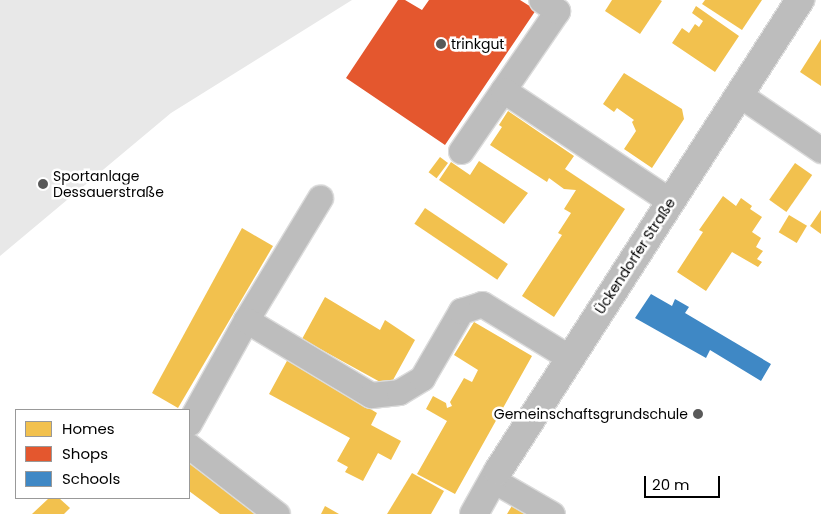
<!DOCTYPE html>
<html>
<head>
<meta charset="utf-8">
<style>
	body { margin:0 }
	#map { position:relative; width:821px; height:514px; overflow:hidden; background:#fff; font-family:Poppins,sans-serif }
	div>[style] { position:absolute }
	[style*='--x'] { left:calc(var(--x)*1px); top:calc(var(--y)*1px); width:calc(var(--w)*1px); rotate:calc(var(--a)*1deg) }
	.green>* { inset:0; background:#e8e8e8 }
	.homes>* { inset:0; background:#f2c14e; transform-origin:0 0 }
	.shops>* { inset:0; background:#e4572e }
	.schools>* { inset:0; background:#3f88c5 }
	.roads { filter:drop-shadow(1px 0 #dbdbdb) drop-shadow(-1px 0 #dbdbdb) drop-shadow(0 1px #dbdbdb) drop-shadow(0 -1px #dbdbdb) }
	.minor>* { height:25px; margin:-12.5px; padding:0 12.5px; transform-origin:12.5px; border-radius:12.5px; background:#bdbdbd }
	.major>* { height:28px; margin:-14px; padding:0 14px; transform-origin:14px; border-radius:14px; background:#bdbdbd }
	.dots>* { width:14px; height:14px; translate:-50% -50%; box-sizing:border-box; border:2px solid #fff; border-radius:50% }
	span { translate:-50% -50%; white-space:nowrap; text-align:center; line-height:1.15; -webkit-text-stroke:5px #fff; paint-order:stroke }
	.poi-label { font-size:14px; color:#000 }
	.left { translate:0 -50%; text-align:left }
	.right { translate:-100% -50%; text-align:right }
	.street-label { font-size:14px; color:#000 }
	.legend { position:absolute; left:15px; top:409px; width:175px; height:90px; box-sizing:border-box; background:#fff; border:1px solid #999; margin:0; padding:6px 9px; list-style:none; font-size:15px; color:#000 }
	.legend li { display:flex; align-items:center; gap:10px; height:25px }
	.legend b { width:25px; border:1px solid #999 }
	.scale { position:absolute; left:644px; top:476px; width:76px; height:22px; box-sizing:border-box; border:2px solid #000; border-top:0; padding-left:6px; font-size:15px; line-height:18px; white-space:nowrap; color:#000; -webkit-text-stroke:4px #fff; paint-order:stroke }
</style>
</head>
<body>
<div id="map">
	<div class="green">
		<i style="clip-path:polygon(0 0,352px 0,171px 113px,0 256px)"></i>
	</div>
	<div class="homes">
		<i style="clip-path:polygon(612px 0,660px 0,662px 1px,640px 34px,605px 11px)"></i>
		<i style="clip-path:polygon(705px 0,762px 0,742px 30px,702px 4px)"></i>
		<i style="clip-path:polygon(696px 6px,739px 36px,715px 72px,672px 43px,682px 28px,689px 33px,695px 24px,699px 27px,703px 21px,692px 13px)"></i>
		<i style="clip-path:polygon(821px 39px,821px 86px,800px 72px)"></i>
		<i style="clip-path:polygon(624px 73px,682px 109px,684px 119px,652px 168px,624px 149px,636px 131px,632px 122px,634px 120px,617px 108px,614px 112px,603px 104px)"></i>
		<i style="clip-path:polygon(508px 111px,574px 156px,565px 169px,625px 209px,554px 317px,522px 296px,562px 235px,558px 233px,571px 213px,564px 209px,576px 190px,564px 189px,549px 178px,547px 182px,490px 145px,502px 127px,499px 125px)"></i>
		<i style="left:440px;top:157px;width:10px;height:19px;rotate:37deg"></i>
		<i style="clip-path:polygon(479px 161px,528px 193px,504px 224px,439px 180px,451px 162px,470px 175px)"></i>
		<i style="left:795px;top:163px;width:21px;height:45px;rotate:35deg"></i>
		<i style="clip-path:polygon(723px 196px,736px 206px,741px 198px,752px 206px,750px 209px,762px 217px,752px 232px,761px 238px,756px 247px,763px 251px,757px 259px,762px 262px,758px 267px,732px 252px,706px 291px,677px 272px,703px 232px,699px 230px)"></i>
		<i style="left:425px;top:208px;width:100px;height:19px;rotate:34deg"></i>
		<i style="clip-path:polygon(821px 210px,821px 234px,810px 226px)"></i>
		<i style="left:789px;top:215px;width:21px;height:20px;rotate:31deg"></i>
		<i style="clip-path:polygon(242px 228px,273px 246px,178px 408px,152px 393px)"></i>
		<i style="clip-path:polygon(325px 297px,380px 330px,385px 320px,415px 340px,393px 380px,382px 383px,302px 339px)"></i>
		<i style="clip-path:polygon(474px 322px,532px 356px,455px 494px,417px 474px,447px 421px,426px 409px,433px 396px,446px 403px,447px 408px,452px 406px,450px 402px,464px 378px,472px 382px,478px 370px,454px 355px)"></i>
		<i style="clip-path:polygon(288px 359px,377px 413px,371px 425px,401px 441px,391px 460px,378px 453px,363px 481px,345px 472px,348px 467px,337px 461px,350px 438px,269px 394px)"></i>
		<i style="clip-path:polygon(189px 462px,260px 514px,220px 514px,189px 491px)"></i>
		<i style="clip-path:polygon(412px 473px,444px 491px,431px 514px,387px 514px)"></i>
		<i style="clip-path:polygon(49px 498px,59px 498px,70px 508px,64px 514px,32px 514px)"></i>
		<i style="clip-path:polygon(513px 504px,530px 514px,507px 514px)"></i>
		<i style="clip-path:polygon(325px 506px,339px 514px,321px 514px)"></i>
	</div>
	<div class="shops">
		<i style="clip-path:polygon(398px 0,405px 0,422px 10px,429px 0,520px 0,536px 10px,445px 145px,346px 78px)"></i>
	</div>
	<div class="schools">
		<i style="clip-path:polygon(651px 294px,672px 306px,675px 299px,689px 307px,685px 313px,771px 364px,761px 381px,710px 350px,706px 358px,635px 318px)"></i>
	</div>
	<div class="roads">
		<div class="minor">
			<i style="--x:503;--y:90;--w:96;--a:-55.6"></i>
			<i style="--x:557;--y:11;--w:19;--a:-145"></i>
			<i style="--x:740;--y:95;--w:98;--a:34.2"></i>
			<i style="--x:461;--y:151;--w:74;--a:-55.5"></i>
			<i style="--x:503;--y:90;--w:201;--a:33.6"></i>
			<i style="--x:246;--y:320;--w:143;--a:-58.8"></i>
			<i style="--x:189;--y:423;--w:118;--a:-61"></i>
			<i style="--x:246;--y:320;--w:146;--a:31"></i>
			<i style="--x:371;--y:395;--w:28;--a:-6"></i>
			<i style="--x:399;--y:392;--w:27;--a:-31"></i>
			<i style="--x:422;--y:378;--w:78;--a:-59.8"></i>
			<i style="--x:461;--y:311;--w:22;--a:-18"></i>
			<i style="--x:482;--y:304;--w:103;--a:31.5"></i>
			<i style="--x:189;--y:446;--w:111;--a:37.7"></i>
			<i style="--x:493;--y:480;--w:68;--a:30"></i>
		</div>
		<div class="major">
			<i style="--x:474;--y:514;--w:49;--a:-60.8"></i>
			<i style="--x:498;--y:471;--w:560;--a:-57.33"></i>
		</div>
	</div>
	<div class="dots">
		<i style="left:441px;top:44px;background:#595959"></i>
		<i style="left:43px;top:184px;background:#595959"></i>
		<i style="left:698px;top:414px;background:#595959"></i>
	</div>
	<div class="poi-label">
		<span class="left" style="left:451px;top:44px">trinkgut</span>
		<span class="left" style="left:53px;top:184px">Sportanlage<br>Dessauerstraße</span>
		<span class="right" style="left:688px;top:414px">Gemeinschaftsgrundschule</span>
	</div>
	<div class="street-label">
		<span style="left:635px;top:256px;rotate:-57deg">Ückendorfer Straße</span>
	</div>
	<ul class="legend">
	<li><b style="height:14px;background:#f2c14e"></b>Homes</li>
	<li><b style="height:14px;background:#e4572e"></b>Shops</li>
	<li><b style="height:14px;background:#3f88c5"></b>Schools</li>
	</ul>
	<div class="scale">20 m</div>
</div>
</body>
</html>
